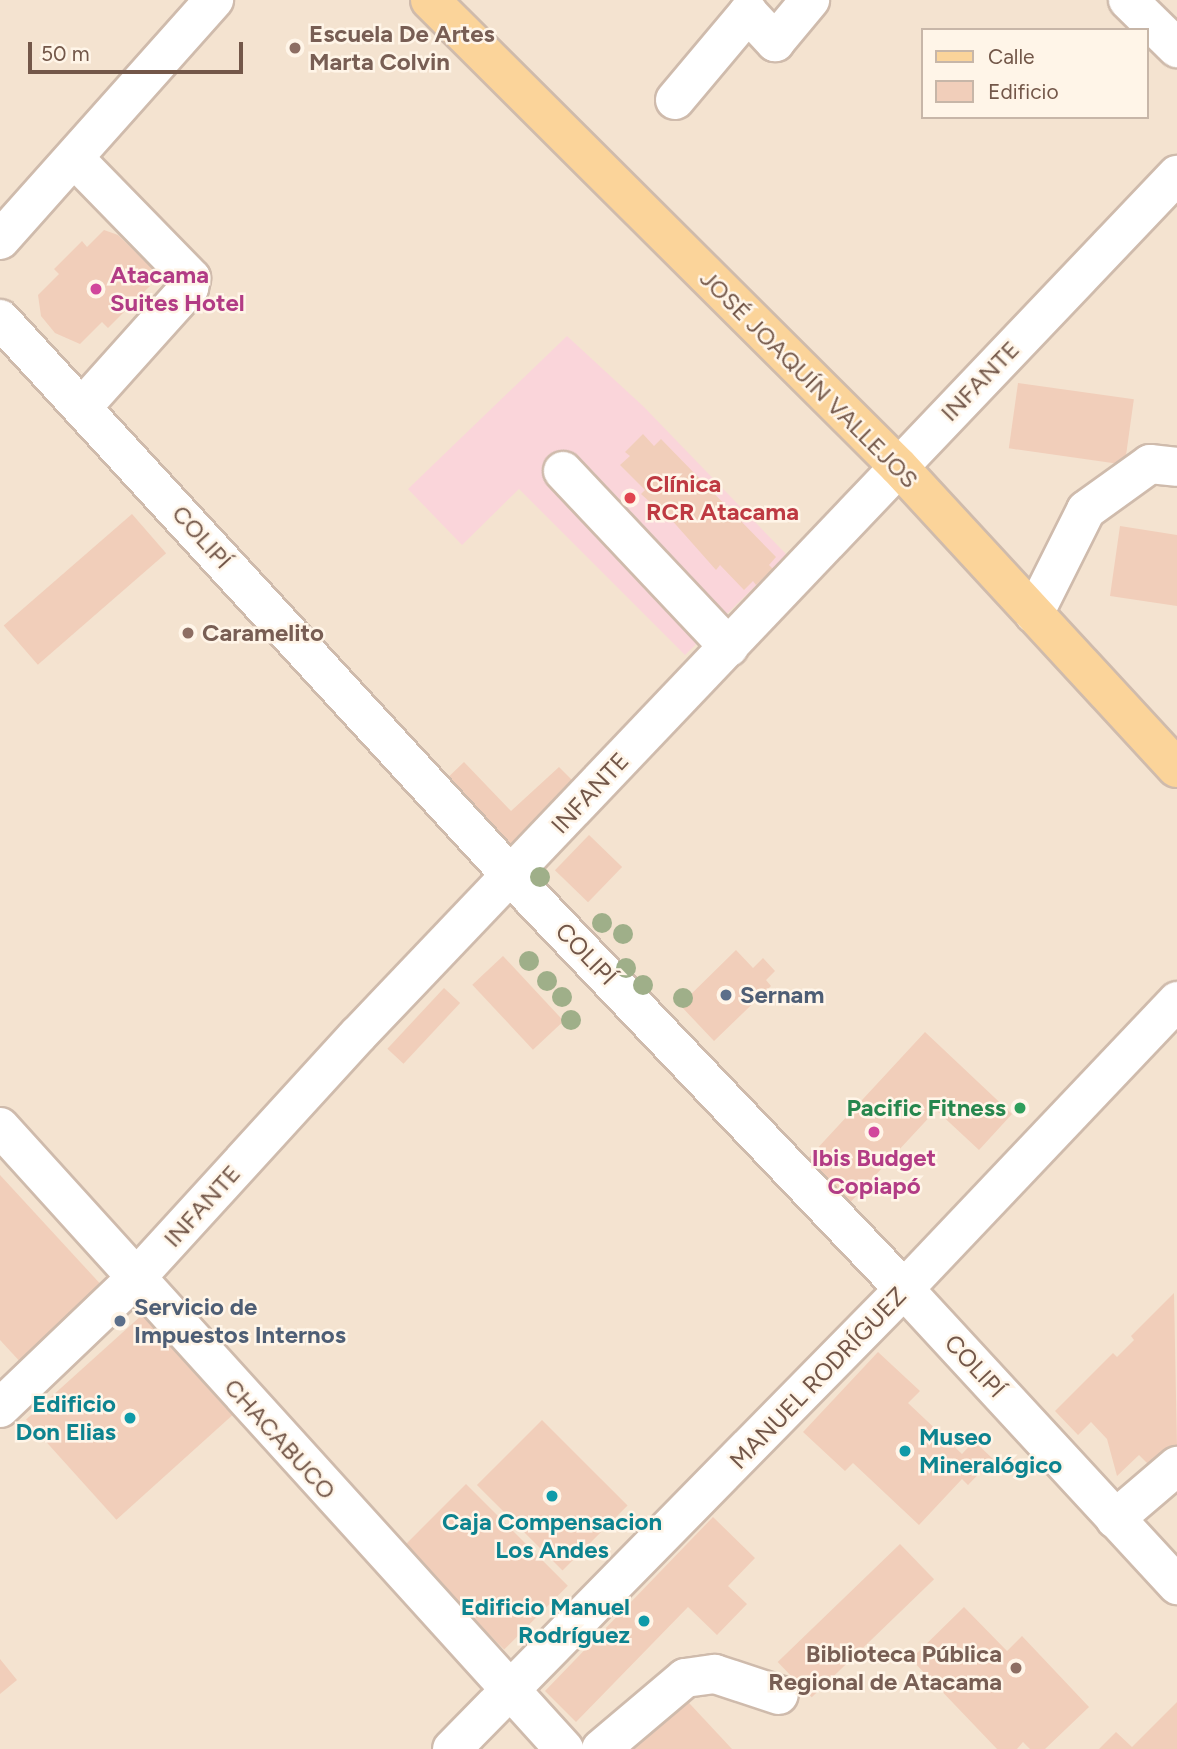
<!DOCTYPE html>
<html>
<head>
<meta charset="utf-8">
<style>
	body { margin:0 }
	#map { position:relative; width:1177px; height:1749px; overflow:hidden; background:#fcf1e2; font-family:Figtree,sans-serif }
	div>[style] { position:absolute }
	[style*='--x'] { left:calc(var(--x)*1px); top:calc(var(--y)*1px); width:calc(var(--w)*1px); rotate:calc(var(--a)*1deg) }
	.residential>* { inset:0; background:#f4e3d0 }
	.medical>* { inset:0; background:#fad5da }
	.building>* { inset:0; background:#f1ceba; transform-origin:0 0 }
	.roads { filter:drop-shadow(2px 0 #cfbbac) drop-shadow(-2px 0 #cfbbac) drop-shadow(0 2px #cfbbac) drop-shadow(0 -2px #cfbbac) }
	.minor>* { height:38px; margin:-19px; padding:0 19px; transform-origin:19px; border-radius:19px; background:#fff }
	.major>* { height:38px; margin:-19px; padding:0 19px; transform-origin:19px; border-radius:19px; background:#fbd49a }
	.trees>* { width:20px; height:20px; margin:-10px; border-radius:50%; background:#9faf89 }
	.dots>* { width:19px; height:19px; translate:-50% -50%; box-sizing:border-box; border:4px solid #fff5e8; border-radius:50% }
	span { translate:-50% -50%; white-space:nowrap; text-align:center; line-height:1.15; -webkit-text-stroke:5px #fff5e8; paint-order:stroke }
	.education-label { font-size:24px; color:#785e54; font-weight:700 }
	.left { translate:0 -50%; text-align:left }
	.right { translate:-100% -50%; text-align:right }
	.hotel-label { font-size:24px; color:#b23c85; font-weight:700 }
	.street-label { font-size:24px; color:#735749 }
	.health-label { font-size:24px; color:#be3a42; font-weight:700 }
	.service-label { font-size:24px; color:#4e5e75; font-weight:700 }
	.leisure-label { font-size:24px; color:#27864d; font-weight:700 }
	.culture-label { font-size:24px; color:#0d838f; font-weight:700 }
	.legend { position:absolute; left:921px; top:28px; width:228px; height:91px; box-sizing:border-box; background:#fff5e8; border:2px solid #c7b6a8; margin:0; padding:9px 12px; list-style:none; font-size:21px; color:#735749 }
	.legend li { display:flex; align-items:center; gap:14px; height:35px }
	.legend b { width:35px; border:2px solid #c7b6a8 }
	.scale { position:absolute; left:28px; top:42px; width:215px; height:32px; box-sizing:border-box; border:4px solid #735749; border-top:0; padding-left:9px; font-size:21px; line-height:24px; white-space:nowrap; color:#735749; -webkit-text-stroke:5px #fff5e8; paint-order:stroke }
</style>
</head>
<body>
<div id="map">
	<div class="residential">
		<i style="clip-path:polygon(evenodd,0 0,1177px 0,1177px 1749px,0 1749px,0 0,923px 30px,1147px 30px,1147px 117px,923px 117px,923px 30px)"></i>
	</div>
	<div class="medical">
		<i style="clip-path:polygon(567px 336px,644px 407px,787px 555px,685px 655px,519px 489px,462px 545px,408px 489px)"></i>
	</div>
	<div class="building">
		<i style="clip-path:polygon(104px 230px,118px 235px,153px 269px,154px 282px,108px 328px,102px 322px,80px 344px,55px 333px,41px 316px,38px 295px,59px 274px,54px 269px,82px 241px,87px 247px)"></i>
		<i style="left:1018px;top:383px;width:117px;height:66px;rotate:8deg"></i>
		<i style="clip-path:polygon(643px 434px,654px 446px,661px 439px,776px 557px,769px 565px,773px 569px,756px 585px,753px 581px,744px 590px,720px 565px,716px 570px,654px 500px,651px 503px,641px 494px,645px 490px,620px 465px,630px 456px,625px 452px)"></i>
		<i style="left:132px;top:514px;width:52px;height:170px;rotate:49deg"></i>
		<i style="clip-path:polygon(1120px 526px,1177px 535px,1177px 606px,1110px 596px)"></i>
		<i style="clip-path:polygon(464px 762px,511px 811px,559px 767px,575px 783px,509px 848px,439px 786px)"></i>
		<i style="left:589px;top:835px;width:46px;height:49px;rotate:44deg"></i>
		<i style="clip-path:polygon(736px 950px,753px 968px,763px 958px,775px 971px,766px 980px,771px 986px,714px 1041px,680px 1005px)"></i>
		<i style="left:503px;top:956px;width:89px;height:42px;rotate:47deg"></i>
		<i style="left:444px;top:988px;width:22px;height:83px;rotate:43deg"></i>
		<i style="clip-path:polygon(925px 1032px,1012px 1114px,979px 1150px,936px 1110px,845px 1208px,801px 1166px)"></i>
		<i style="clip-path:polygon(0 1175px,105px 1289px,24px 1366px,0 1340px)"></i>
		<i style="clip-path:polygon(1174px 1293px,1177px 1449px,1155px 1471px,1139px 1455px,1117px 1476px,1107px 1439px,1091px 1422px,1078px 1435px,1055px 1411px,1113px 1353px,1117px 1357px,1134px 1340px,1131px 1336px)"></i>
		<i style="left:142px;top:1315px;width:135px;height:156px;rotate:48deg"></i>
		<i style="clip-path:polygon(878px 1352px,920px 1391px,908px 1403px,962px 1454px,974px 1441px,993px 1459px,968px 1485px,962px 1479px,919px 1525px,853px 1463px,845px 1471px,803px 1432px)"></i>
		<i style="left:542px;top:1420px;width:121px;height:92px;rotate:45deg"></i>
		<i style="left:466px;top:1484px;width:144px;height:90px;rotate:45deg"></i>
		<i style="clip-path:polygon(713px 1517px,755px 1558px,728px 1586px,747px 1604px,717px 1635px,688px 1607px,576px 1722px,545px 1691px)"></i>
		<i style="left:900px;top:1544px;width:49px;height:170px;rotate:46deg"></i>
		<i style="clip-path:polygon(964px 1607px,1007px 1651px,1022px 1636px,1089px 1707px,1045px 1749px,1030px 1749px,1023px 1742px,1017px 1749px,997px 1749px,911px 1659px)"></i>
		<i style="clip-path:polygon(0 1659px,17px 1680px,0 1694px)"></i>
		<i style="clip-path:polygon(676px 1689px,732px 1749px,612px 1749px)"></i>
		<i style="clip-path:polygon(1177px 1702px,1177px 1749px,1099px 1749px,1116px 1732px,1132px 1747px)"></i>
	</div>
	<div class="roads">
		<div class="minor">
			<i style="--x:1128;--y:0;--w:69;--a:44.4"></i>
			<i style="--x:675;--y:100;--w:114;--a:-50"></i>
			<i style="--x:748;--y:13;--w:40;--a:47"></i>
			<i style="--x:775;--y:42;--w:55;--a:-50.2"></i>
			<i style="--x:74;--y:158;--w:168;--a:45.7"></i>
			<i style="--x:191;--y:278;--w:10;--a:101"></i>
			<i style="--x:189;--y:288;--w:159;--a:131.9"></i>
			<i style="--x:0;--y:240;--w:322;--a:-48.3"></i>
			<i style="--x:0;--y:319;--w:782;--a:47.44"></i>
			<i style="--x:529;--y:895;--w:544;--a:46.42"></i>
			<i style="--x:904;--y:1289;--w:403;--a:47.3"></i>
			<i style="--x:563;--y:471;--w:242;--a:46.7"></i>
			<i style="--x:1034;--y:614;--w:116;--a:-63.4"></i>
			<i style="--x:1086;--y:510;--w:79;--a:-35.7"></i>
			<i style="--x:1150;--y:464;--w:27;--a:6"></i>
			<i style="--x:0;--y:1127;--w:840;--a:47.8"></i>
			<i style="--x:0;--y:1408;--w:187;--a:-43.7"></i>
			<i style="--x:135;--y:1279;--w:331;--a:-47.6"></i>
			<i style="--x:358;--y:1035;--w:1188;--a:-46.4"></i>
			<i style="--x:1115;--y:1519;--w:82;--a:-40.5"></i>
			<i style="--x:452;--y:1749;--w:645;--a:-45.5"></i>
			<i style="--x:904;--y:1289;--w:397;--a:-46.5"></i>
			<i style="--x:601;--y:1749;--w:110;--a:-40.2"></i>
			<i style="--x:685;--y:1678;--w:30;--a:-8"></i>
			<i style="--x:715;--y:1674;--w:67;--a:18.2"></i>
		</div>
		<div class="major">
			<i style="--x:430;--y:0;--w:660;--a:44.88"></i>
			<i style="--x:898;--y:466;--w:411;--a:47.3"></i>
		</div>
	</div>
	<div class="trees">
		<i style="left:540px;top:877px"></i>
		<i style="left:602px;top:923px"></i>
		<i style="left:623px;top:934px"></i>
		<i style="left:529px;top:961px"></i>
		<i style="left:626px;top:968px"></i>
		<i style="left:547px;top:981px"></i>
		<i style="left:643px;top:985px"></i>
		<i style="left:562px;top:997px"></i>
		<i style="left:683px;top:998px"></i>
		<i style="left:571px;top:1020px"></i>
	</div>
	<div class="dots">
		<i style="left:295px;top:48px;background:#8d6e63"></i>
		<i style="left:96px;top:289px;background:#d1479c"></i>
		<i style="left:630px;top:498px;background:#e0444e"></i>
		<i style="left:188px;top:633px;background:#8d6e63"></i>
		<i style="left:726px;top:995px;background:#5c6f8a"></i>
		<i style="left:1020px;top:1108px;background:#2e9e5b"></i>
		<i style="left:874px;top:1132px;background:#d1479c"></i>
		<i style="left:120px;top:1321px;background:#5c6f8a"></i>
		<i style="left:130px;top:1418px;background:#0f9aa8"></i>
		<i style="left:905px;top:1451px;background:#0f9aa8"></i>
		<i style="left:552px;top:1496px;background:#0f9aa8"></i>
		<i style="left:644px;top:1621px;background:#0f9aa8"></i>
		<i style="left:1016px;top:1668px;background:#8d6e63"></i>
	</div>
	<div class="education-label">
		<span class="left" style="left:309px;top:48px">Escuela De Artes<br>Marta Colvin</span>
		<span class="left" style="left:202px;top:633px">Caramelito</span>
		<span class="right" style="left:1002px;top:1668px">Biblioteca Pública<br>Regional de Atacama</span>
	</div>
	<div class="hotel-label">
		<span class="left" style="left:110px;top:289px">Atacama<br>Suites Hotel</span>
		<span style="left:874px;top:1172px">Ibis Budget<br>Copiapó</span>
	</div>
	<div class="street-label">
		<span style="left:809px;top:379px;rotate:45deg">JOSÉ JOAQUÍN VALLEJOS</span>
		<span style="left:980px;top:381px;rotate:-46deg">INFANTE</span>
		<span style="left:202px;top:537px;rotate:48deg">COLIPÍ</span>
		<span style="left:590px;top:793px;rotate:-47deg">INFANTE</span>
		<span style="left:586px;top:954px;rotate:46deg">COLIPÍ</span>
		<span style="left:202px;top:1206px;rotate:-48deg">INFANTE</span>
		<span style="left:975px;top:1366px;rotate:47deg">COLIPÍ</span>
		<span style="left:818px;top:1378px;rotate:-46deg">MANUEL RODRÍGUEZ</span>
		<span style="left:280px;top:1439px;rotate:48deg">CHACABUCO</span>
	</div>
	<div class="health-label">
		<span class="left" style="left:646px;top:498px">Clínica<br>RCR Atacama</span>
	</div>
	<div class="service-label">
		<span class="left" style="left:740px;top:995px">Sernam</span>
		<span class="left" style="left:134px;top:1321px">Servicio de<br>Impuestos Internos</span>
	</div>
	<div class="leisure-label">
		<span class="right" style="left:1006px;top:1108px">Pacific Fitness</span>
	</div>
	<div class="culture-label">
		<span class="right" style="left:116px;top:1418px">Edificio<br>Don Elias</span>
		<span class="left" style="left:919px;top:1451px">Museo<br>Mineralógico</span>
		<span style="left:552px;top:1536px">Caja Compensacion<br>Los Andes</span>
		<span class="right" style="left:630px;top:1621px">Edificio Manuel<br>Rodríguez</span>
	</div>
	<ul class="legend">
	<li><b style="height:9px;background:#fbd49a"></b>Calle</li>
	<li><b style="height:19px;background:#f1ceba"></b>Edificio</li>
	</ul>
	<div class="scale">50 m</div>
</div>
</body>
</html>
